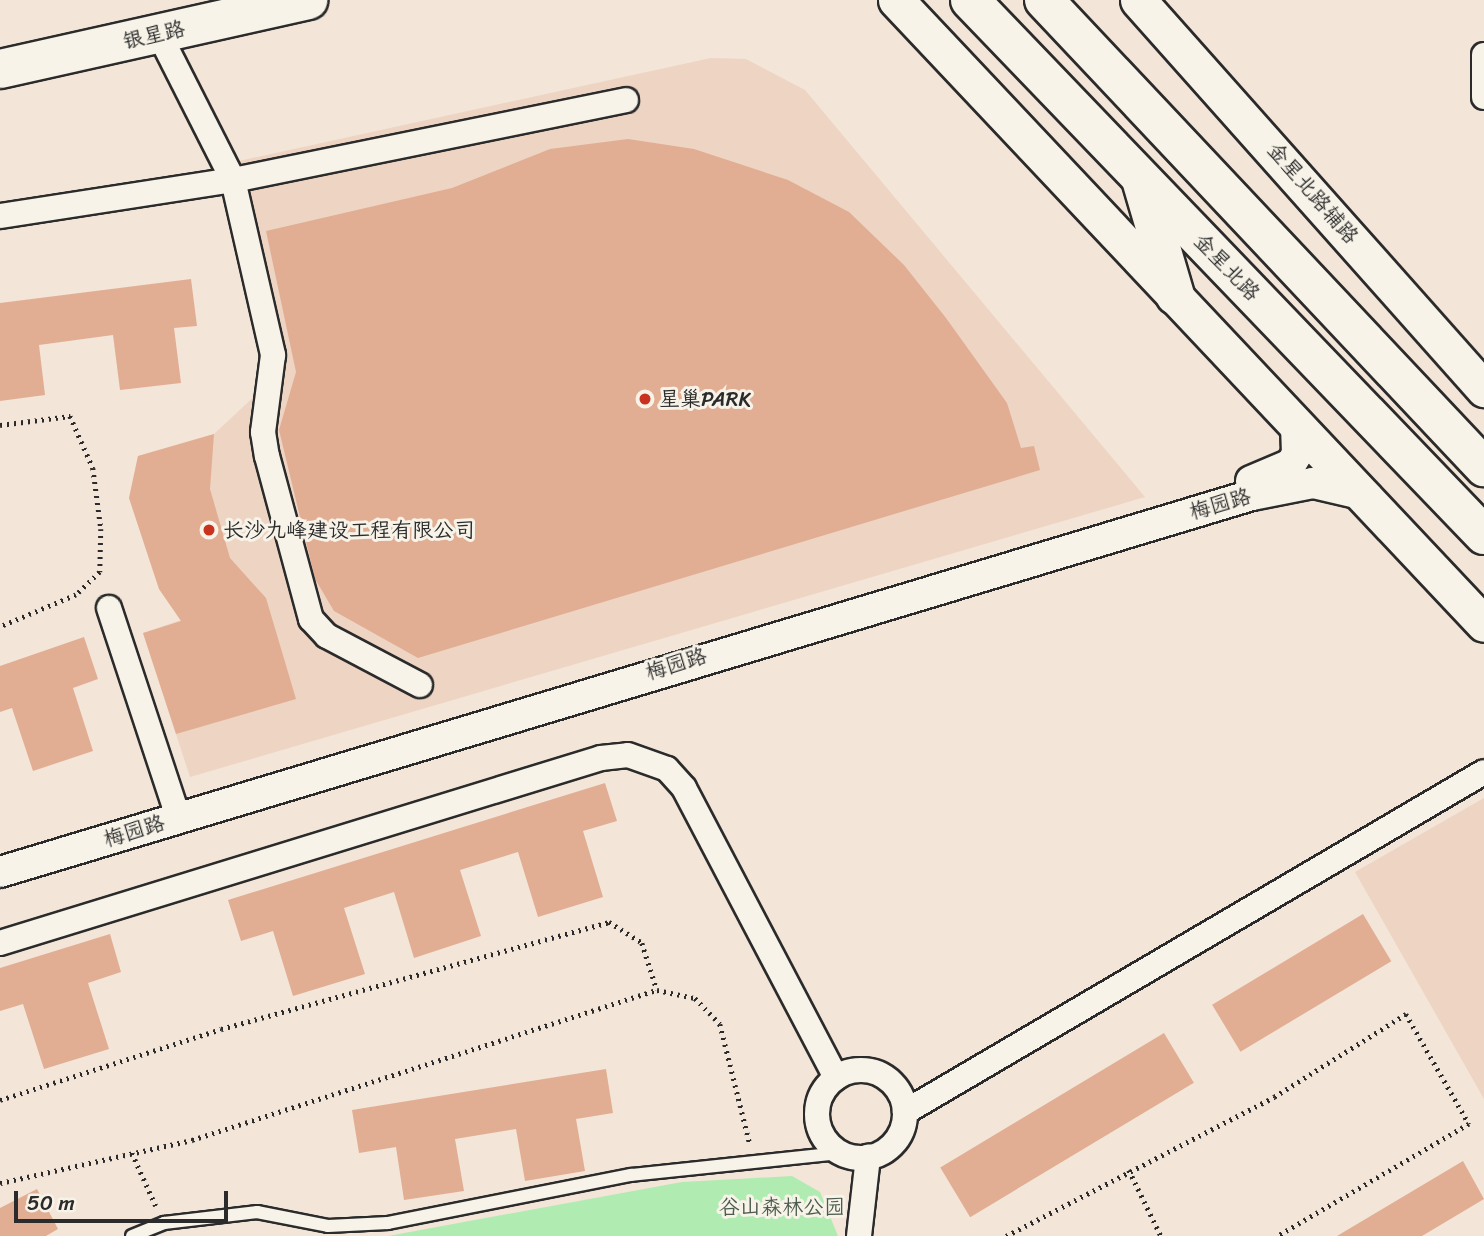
<!DOCTYPE html>
<html>
<head>
<meta charset="utf-8">
<style>
	body { margin:0 }
	#map { position:relative; width:1484px; height:1236px; overflow:hidden; background:#f3e5d7; font-family:Sriracha,"LXGW WenKai TC",sans-serif }
	div>[style] { position:absolute }
	[style*='--x'] { left:calc(var(--x)*1px); top:calc(var(--y)*1px); width:calc(var(--w)*1px); rotate:calc(var(--a)*1deg) }
	.built>* { inset:0; background:#eed4c3 }
	.green>* { inset:0; background:#b0ecb2 }
	.building>* { inset:0; background:#e1ae94; transform-origin:0 0 }
	.path>* { height:4.5px; margin-top:-2.25px; transform-origin:0; background:repeating-linear-gradient(90deg,#2b2b2b 0 2px,transparent 0 7px) }
	.roads { filter:drop-shadow(2px 0 #2b2b2b) drop-shadow(-2px 0 #2b2b2b) drop-shadow(0 2px #2b2b2b) drop-shadow(0 -2px #2b2b2b) }
	.service>* { height:12px; margin:-6px; padding:0 6px; transform-origin:6px; border-radius:6px; background:#f7f3e8 }
	.minor>* { height:24px; margin:-12px; padding:0 12px; transform-origin:12px; border-radius:12px; background:#f7f3e8 }
	.minor>.ring { margin:-12px; padding:0; box-sizing:content-box; background:none; border:24px solid #f7f3e8; border-radius:50% }
	.tertiary>* { height:30px; margin:-15px; padding:0 15px; transform-origin:15px; border-radius:15px; background:#f7f3e8 }
	.secondary>* { height:35px; margin:-17.5px; padding:0 17.5px; transform-origin:17.5px; border-radius:17.5px; background:#f7f3e8 }
	.primary>* { height:38px; margin:-19px; padding:0 19px; transform-origin:19px; border-radius:19px; background:#f7f3e8 }
	.dots>* { width:19px; height:19px; translate:-50% -50%; box-sizing:border-box; border:4px solid #f7f3e8; border-radius:50% }
	span { translate:-50% -50%; white-space:nowrap; text-align:center; line-height:1.15; -webkit-text-stroke:6px #f7f3e8; paint-order:stroke }
	.street-label { font-size:21px; color:#2b2b2b }
	.poi-label { font-size:21px; color:#2b2b2b }
	.left { translate:0 -50%; text-align:left }
	.park-label { font-size:21px; color:#4c5b4d }
	.scale { position:absolute; left:14px; top:1191px; width:214px; height:32px; box-sizing:border-box; border:4px solid #2b2b2b; border-top:0; padding-left:9px; font-size:21px; line-height:24px; white-space:nowrap; color:#2b2b2b; -webkit-text-stroke:5px #f7f3e8; paint-order:stroke }
</style>
</head>
<body>
<div id="map">
	<div class="built">
		<i style="clip-path:polygon(711px 58px,746px 59px,805px 90px,1145px 497px,190px 777px,143px 633px,181px 620px,159px 589px,129px 498px,138px 456px,214px 434px,273px 379px,225px 164px)"></i>
		<i style="clip-path:polygon(1484px 798px,1484px 1099px,1355px 872px)"></i>
	</div>
	<div class="green">
		<i style="clip-path:polygon(792px 1176px,820px 1192px,838px 1236px,388px 1236px,682px 1182px)"></i>
	</div>
	<div class="building">
		<i style="clip-path:polygon(628px 139px,694px 149px,788px 180px,849px 212px,904px 265px,946px 318px,1007px 403px,1021px 448px,1034px 446px,1040px 470px,418px 658px,334px 611px,315px 579px,279px 430px,296px 372px,266px 231px,452px 188px,550px 149px)"></i>
		<i style="clip-path:polygon(191px 279px,197px 326px,174px 328px,181px 383px,120px 390px,113px 335px,39px 345px,45px 395px,0 401px,0 303px)"></i>
		<i style="clip-path:polygon(214px 434px,210px 489px,230px 558px,266px 598px,296px 699px,176px 734px,143px 633px,181px 621px,159px 589px,129px 498px,138px 456px)"></i>
		<i style="clip-path:polygon(84px 637px,98px 679px,73px 688px,93px 751px,33px 771px,12px 708px,0 712px,0 666px)"></i>
		<i style="clip-path:polygon(605px 783px,617px 821px,583px 831px,603px 897px,538px 917px,518px 852px,460px 870px,481px 936px,414px 958px,394px 892px,344px 908px,365px 974px,293px 996px,273px 931px,241px 941px,228px 900px)"></i>
		<i style="left:1363px;top:914px;width:55px;height:176px;rotate:59deg"></i>
		<i style="clip-path:polygon(110px 934px,121px 972px,88px 983px,109px 1049px,44px 1069px,23px 1004px,0 1011px,0 968px)"></i>
		<i style="left:1164px;top:1033px;width:58px;height:261px;rotate:59deg"></i>
		<i style="clip-path:polygon(606px 1069px,613px 1113px,576px 1119px,585px 1171px,525px 1181px,516px 1129px,455px 1139px,464px 1191px,404px 1200px,396px 1147px,359px 1153px,352px 1110px)"></i>
		<i style="clip-path:polygon(1463px 1161px,1484px 1199px,1422px 1236px,1337px 1236px)"></i>
		<i style="clip-path:polygon(37px 1189px,58px 1229px,46px 1236px,0 1236px,0 1208px)"></i>
	</div>
	<div class="path">
		<i style="--x:0;--y:425;--w:71;--a:-7.3"></i>
		<i style="--x:70;--y:416;--w:57;--a:66.1"></i>
		<i style="--x:93;--y:468;--w:62;--a:82.5"></i>
		<i style="--x:101;--y:529;--w:43;--a:91.3"></i>
		<i style="--x:100;--y:572;--w:33;--a:136"></i>
		<i style="--x:76;--y:595;--w:82;--a:157.2"></i>
		<i style="--x:0;--y:1100;--w:232;--a:-17.8"></i>
		<i style="--x:221;--y:1029;--w:402;--a:-15.4"></i>
		<i style="--x:609;--y:922;--w:39;--a:32"></i>
		<i style="--x:642;--y:943;--w:49;--a:72.3"></i>
		<i style="--x:132;--y:1153;--w:58;--a:65.6"></i>
		<i style="--x:1129;--y:1170;--w:73;--a:64.1"></i>
		<i style="--x:0;--y:1183;--w:197;--a:-12.6"></i>
		<i style="--x:192;--y:1140;--w:489;--a:-17.9"></i>
		<i style="--x:657;--y:990;--w:39;--a:12"></i>
		<i style="--x:695;--y:998;--w:36;--a:46"></i>
		<i style="--x:720;--y:1024;--w:124;--a:76"></i>
		<i style="--x:1006;--y:1236;--w:302;--a:-27.4"></i>
		<i style="--x:1274;--y:1097;--w:156;--a:-32.2"></i>
		<i style="--x:1406;--y:1014;--w:127;--a:60.2"></i>
		<i style="--x:1469;--y:1124;--w:221;--a:149.6"></i>
	</div>
	<div class="roads">
		<div class="service">
			<i style="--x:132;--y:1236;--w:35;--a:-22"></i>
			<i style="--x:164;--y:1223;--w:94;--a:-6.7"></i>
			<i style="--x:257;--y:1212;--w:72;--a:11.2"></i>
			<i style="--x:328;--y:1226;--w:60;--a:-2.9"></i>
			<i style="--x:388;--y:1223;--w:248;--a:-11.2"></i>
			<i style="--x:631;--y:1175;--w:211;--a:-6"></i>
		</div>
		<div class="minor">
			<i style="--x:159;--y:34;--w:164;--a:63.1"></i>
			<i style="--x:233;--y:180;--w:180;--a:77.1"></i>
			<i style="--x:273;--y:355;--w:78;--a:97.4"></i>
			<i style="--x:263;--y:432;--w:24;--a:81"></i>
			<i style="--x:267;--y:456;--w:169;--a:74.9"></i>
			<i style="--x:311;--y:619;--w:23;--a:47"></i>
			<i style="--x:327;--y:636;--w:105;--a:27.8"></i>
			<i style="--x:1484;--y:55;--w:42;--a:90"></i>
			<i style="--x:0;--y:216;--w:236;--a:-8.8"></i>
			<i style="--x:233;--y:180;--w:401;--a:-11.5"></i>
			<i style="--x:109;--y:608;--w:220;--a:71.7"></i>
			<i style="--x:0;--y:943;--w:629;--a:-17.11"></i>
			<i style="--x:601;--y:758;--w:27;--a:-6"></i>
			<i style="--x:628;--y:755;--w:41;--a:19.7"></i>
			<i style="--x:667;--y:769;--w:25;--a:48"></i>
			<i style="--x:684;--y:788;--w:327;--a:62.3"></i>
			<i class="ring" style="left:817px;top:1070px;width:64px;height:64px"></i>
			<i style="--x:905;--y:1112;--w:671;--a:-30.42"></i>
			<i style="--x:859;--y:1236;--w:80;--a:-83.5"></i>
		</div>
		<div class="tertiary">
			<i style="--x:1251;--y:481;--w:43;--a:-23"></i>
			<i style="--x:1291;--y:464;--w:12;--a:-59"></i>
			<i style="--x:1297;--y:454;--w:31;--a:-92"></i>
			<i style="--x:0;--y:872;--w:1308;--a:-16.76"></i>
			<i style="--x:1252;--y:495;--w:62;--a:-11.1"></i>
			<i style="--x:1313;--y:483;--w:44;--a:13.1"></i>
		</div>
		<div class="secondary">
			<i style="--x:896;--y:0;--w:857;--a:46.7"></i>
			<i style="--x:1138;--y:0;--w:521;--a:48.35"></i>
		</div>
		<div class="primary">
			<i style="--x:970;--y:0;--w:742;--a:46.15"></i>
			<i style="--x:1044;--y:0;--w:642;--a:46.71"></i>
			<i style="--x:0;--y:69;--w:316;--a:-12.6"></i>
			<i style="--x:1142;--y:183;--w:117;--a:73.6"></i>
		</div>
	</div>
	<div class="dots">
		<i style="left:645px;top:399px;background:#c8321e"></i>
		<i style="left:209px;top:530px;background:#c8321e"></i>
	</div>
	<div class="street-label">
		<span style="left:154px;top:35px;rotate:-13deg">银星路</span>
		<span style="left:1313px;top:193px;rotate:49deg">金星北路辅路</span>
		<span style="left:1227px;top:267px;rotate:46deg">金星北路</span>
		<span style="left:1220px;top:504px;rotate:-16deg">梅园路</span>
		<span style="left:676px;top:664px;rotate:-17deg">梅园路</span>
		<span style="left:134px;top:831px;rotate:-17deg">梅园路</span>
	</div>
	<div class="poi-label">
		<span class="left" style="left:659px;top:399px">星巢PARK</span>
		<span class="left" style="left:223px;top:530px">长沙九峰建设工程有限公司</span>
	</div>
	<div class="park-label">
		<span style="left:782px;top:1207px">谷山森林公园</span>
	</div>
	<div class="scale">50 m</div>
</div>
</body>
</html>
